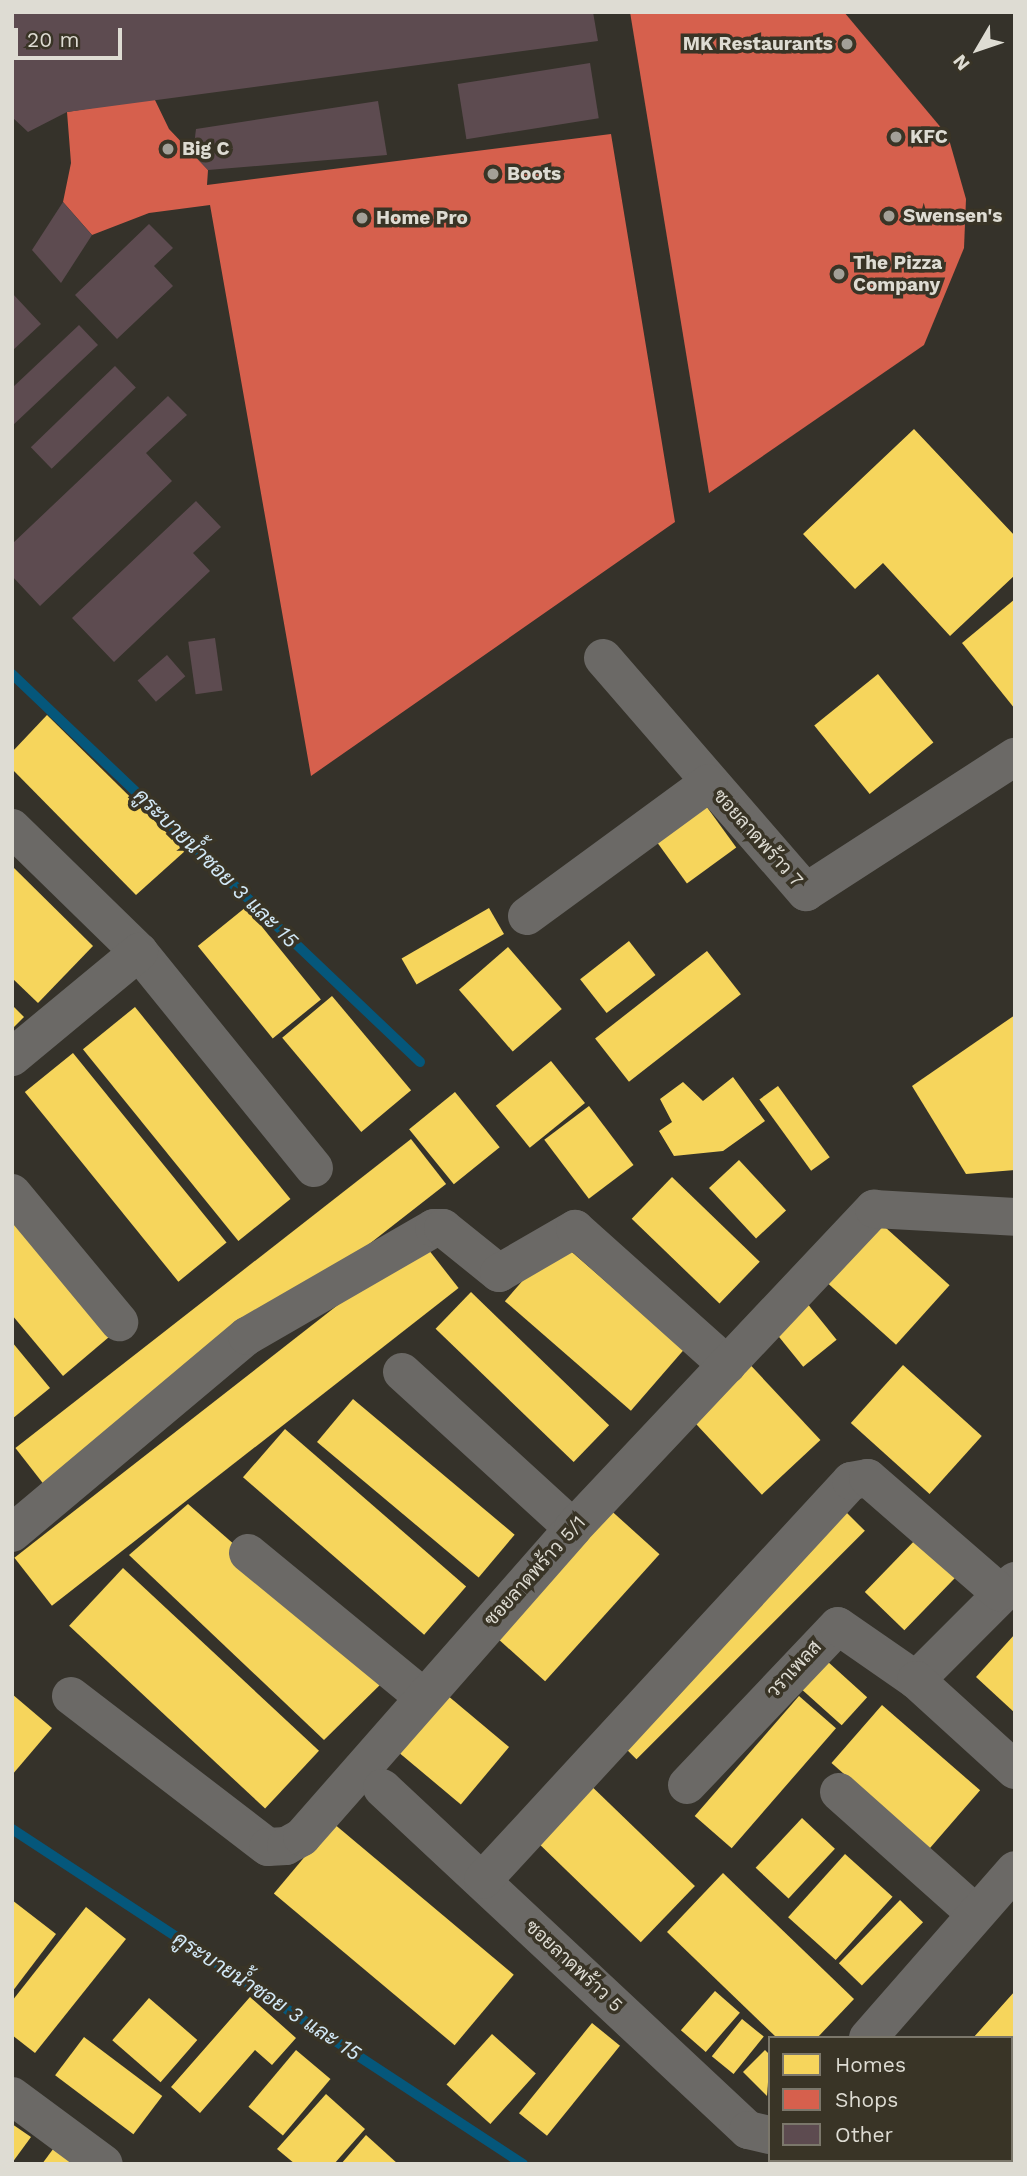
<!DOCTYPE html>
<html>
<head>
<meta charset="utf-8">
<style>
	body { margin:0 }
	#map { position:relative; width:1027px; height:2176px; overflow:hidden; background:#35322a; font-family:"Work Sans",Sarabun,sans-serif }
	div>[style] { position:absolute }
	[style*='--x'] { left:calc(var(--x)*1px); top:calc(var(--y)*1px); width:calc(var(--w)*1px); rotate:calc(var(--a)*1deg) }
	.homes>* { inset:0; background:#f6d55c; transform-origin:0 0 }
	.shops>* { inset:0; background:#d6604d }
	.stream>* { height:10px; margin:-5px; padding:0 5px; transform-origin:5px; border-radius:5px; background:#05577b }
	.building>* { inset:0; background:#5d4b50; transform-origin:0 0 }
	.minor>* { height:38px; margin:-19px; padding:0 19px; transform-origin:19px; border-radius:19px; background:#6b6966 }
	.dots>* { width:19px; height:19px; translate:-50% -50%; box-sizing:border-box; border:4px solid #393426; border-radius:50% }
	span { translate:-50% -50%; white-space:nowrap; text-align:center; line-height:1.15; -webkit-text-stroke:7px #393426; paint-order:stroke }
	.poi-label { font-size:19px; color:#dedcd3; font-weight:700 }
	.right { translate:-100% -50%; text-align:right }
	.left { translate:0 -50%; text-align:left }
	.street-label { font-size:19px; color:#dedcd3 }
	.water-label { font-size:21px; color:#d2e8f6; font-style:italic }
	.frame { position:absolute; inset:0; border:14px solid #dedcd3; pointer-events:none }
	.legend { position:absolute; left:768px; top:2036px; width:245px; height:126px; box-sizing:border-box; background:#393426; border:2px solid #7b776b; margin:0; padding:9px 12px; list-style:none; font-size:21px; color:#dedcd3 }
	.legend li { display:flex; align-items:center; gap:14px; height:35px }
	.legend b { width:35px; border:2px solid #7b776b }
	.north { position:absolute; left:943px; top:14px; width:70px; height:70px; -webkit-text-stroke:5px #393426; paint-order:stroke; rotate:231deg; font-size:19px; font-weight:700; line-height:28px; text-align:center; color:#dedcd3 }
	.north::after { content:''; display:block; margin:auto; width:24px; height:32px; background:#dedcd3; clip-path:polygon(50% 0,100% 100%,50% 72%,0 100%) }
	.scale { position:absolute; left:14px; top:28px; width:108px; height:32px; box-sizing:border-box; border:4px solid #dedcd3; border-top:0; padding-left:9px; font-size:21px; line-height:24px; white-space:nowrap; color:#dedcd3; -webkit-text-stroke:5px #393426; paint-order:stroke }
</style>
</head>
<body>
<div id="map">
	<div class="homes">
		<i style="clip-path:polygon(914px 429px,1015px 536px,1015px 575px,950px 636px,883px 563px,855px 589px,803px 534px)"></i>
		<i style="clip-path:polygon(1015px 599px,1015px 709px,962px 643px)"></i>
		<i style="left:878px;top:674px;width:88px;height:82px;rotate:51deg"></i>
		<i style="clip-path:polygon(47px 715px,185px 851px,136px 895px,12px 769px,12px 752px)"></i>
		<i style="left:701px;top:799px;width:60px;height:61px;rotate:54deg"></i>
		<i style="clip-path:polygon(12px 866px,93px 946px,38px 1003px,12px 978px)"></i>
		<i style="left:246px;top:907px;width:119px;height:62px;rotate:51deg"></i>
		<i style="left:489px;top:908px;width:30px;height:101px;rotate:60deg"></i>
		<i style="left:629px;top:941px;width:43px;height:62px;rotate:52deg"></i>
		<i style="left:508px;top:947px;width:82px;height:65px;rotate:49deg"></i>
		<i style="left:707px;top:951px;width:55px;height:142px;rotate:52deg"></i>
		<i style="left:332px;top:996px;width:123px;height:65px;rotate:50deg"></i>
		<i style="clip-path:polygon(12px 1005px,24px 1017px,12px 1029px)"></i>
		<i style="left:135px;top:1007px;width:247px;height:67px;rotate:51deg"></i>
		<i style="clip-path:polygon(1015px 1015px,1015px 1170px,966px 1174px,912px 1086px)"></i>
		<i style="left:73px;top:1053px;width:244px;height:62px;rotate:51deg"></i>
		<i style="left:551px;top:1061px;width:54px;height:71px;rotate:51deg"></i>
		<i style="clip-path:polygon(733px 1077px,765px 1121px,723px 1151px,674px 1156px,659px 1131px,672px 1122px,660px 1099px,683px 1082px,703px 1101px)"></i>
		<i style="left:778px;top:1086px;width:88px;height:23px;rotate:54deg"></i>
		<i style="left:455px;top:1092px;width:71px;height:59px;rotate:51deg"></i>
		<i style="left:589px;top:1106px;width:74px;height:56px;rotate:53deg"></i>
		<i style="left:411px;top:1139px;width:57px;height:502px;rotate:52deg"></i>
		<i style="left:739px;top:1160px;width:69px;height:41px;rotate:47deg"></i>
		<i style="left:672px;top:1177px;width:122px;height:58px;rotate:44deg"></i>
		<i style="left:876px;top:1219px;width:99px;height:80px;rotate:42deg"></i>
		<i style="clip-path:polygon(12px 1221px,109px 1337px,63px 1376px,12px 1315px)"></i>
		<i style="left:421px;top:1240px;width:61px;height:516px;rotate:52deg"></i>
		<i style="left:558px;top:1240px;width:167px;height:81px;rotate:41deg"></i>
		<i style="left:471px;top:1292px;width:192px;height:51px;rotate:44deg"></i>
		<i style="left:802px;top:1297px;width:55px;height:43px;rotate:51deg"></i>
		<i style="clip-path:polygon(12px 1342px,50px 1388px,12px 1419px)"></i>
		<i style="left:742px;top:1356px;width:115px;height:80px;rotate:47deg"></i>
		<i style="left:903px;top:1365px;width:106px;height:78px;rotate:42deg"></i>
		<i style="left:353px;top:1399px;width:211px;height:56px;rotate:40deg"></i>
		<i style="left:285px;top:1429px;width:240px;height:64px;rotate:41deg"></i>
		<i style="clip-path:polygon(188px 1504px,387px 1678px,324px 1740px,129px 1555px)"></i>
		<i style="left:838px;top:1504px;width:38px;height:323px;rotate:45deg"></i>
		<i style="left:606px;top:1506px;width:72px;height:171px;rotate:42deg"></i>
		<i style="left:919px;top:1536px;width:55px;height:78px;rotate:44deg"></i>
		<i style="left:123px;top:1568px;width:268px;height:79px;rotate:43deg"></i>
		<i style="clip-path:polygon(1015px 1634px,1015px 1713px,976px 1677px)"></i>
		<i style="left:827px;top:1661px;width:54px;height:38px;rotate:42deg"></i>
		<i style="clip-path:polygon(12px 1694px,52px 1728px,12px 1775px)"></i>
		<i style="left:447px;top:1695px;width:81px;height:75px;rotate:40deg"></i>
		<i style="left:799px;top:1696px;width:49px;height:159px;rotate:41deg"></i>
		<i style="left:882px;top:1705px;width:130px;height:77px;rotate:41deg"></i>
		<i style="left:582px;top:1777px;width:157px;height:78px;rotate:44deg"></i>
		<i style="left:802px;top:1818px;width:45px;height:68px;rotate:43deg"></i>
		<i style="left:333px;top:1823px;width:236px;height:92px;rotate:40deg"></i>
		<i style="left:845px;top:1854px;width:64px;height:85px;rotate:42deg"></i>
		<i style="clip-path:polygon(723px 1873px,854px 1999px,817px 2038px,777px 2038px,667px 1932px)"></i>
		<i style="clip-path:polygon(12px 1900px,56px 1934px,12px 1992px)"></i>
		<i style="left:900px;top:1900px;width:32px;height:88px;rotate:44deg"></i>
		<i style="clip-path:polygon(86px 1907px,126px 1939px,35px 2053px,12px 2035px,12px 2001px)"></i>
		<i style="left:715px;top:1991px;width:33px;height:52px;rotate:41deg"></i>
		<i style="clip-path:polygon(1015px 1991px,1015px 2077px,1011px 2038px,973px 2038px)"></i>
		<i style="clip-path:polygon(250px 1997px,296px 2038px,272px 2065px,255px 2050px,200px 2113px,171px 2087px)"></i>
		<i style="left:149px;top:1998px;width:64px;height:56px;rotate:41deg"></i>
		<i style="left:742px;top:2019px;width:28px;height:48px;rotate:39deg"></i>
		<i style="left:592px;top:2023px;width:36px;height:116px;rotate:39deg"></i>
		<i style="left:492px;top:2034px;width:59px;height:68px;rotate:42deg"></i>
		<i style="left:84px;top:2037px;width:98px;height:48px;rotate:37deg"></i>
		<i style="left:296px;top:2050px;width:45px;height:74px;rotate:40deg"></i>
		<i style="clip-path:polygon(765px 2050px,770px 2055px,767px 2096px,743px 2072px)"></i>
		<i style="clip-path:polygon(326px 2094px,365px 2129px,334px 2164px,295px 2164px,277px 2149px)"></i>
		<i style="clip-path:polygon(12px 2124px,31px 2137px,12px 2163px)"></i>
		<i style="clip-path:polygon(366px 2135px,398px 2164px,341px 2164px)"></i>
		<i style="clip-path:polygon(59px 2141px,89px 2164px,42px 2164px)"></i>
	</div>
	<div class="shops">
		<i style="clip-path:polygon(630px 12px,844px 12px,948px 136px,966px 199px,964px 248px,924px 345px,709px 493px)"></i>
		<i style="clip-path:polygon(154px 98px,169px 129px,208px 170px,207px 185px,611px 134px,675px 522px,311px 776px,210px 205px,149px 213px,92px 235px,63px 202px,71px 163px,67px 112px)"></i>
	</div>
	<div class="stream">
		<i style="--x:12;--y:674;--w:563;--a:43.56"></i>
		<i style="--x:12;--y:1829;--w:611;--a:33.25"></i>
	</div>
	<div class="building">
		<i style="clip-path:polygon(12px 12px,593px 12px,598px 41px,67px 112px,28px 132px,12px 117px)"></i>
		<i style="left:590px;top:63px;width:56px;height:134px;rotate:81deg"></i>
		<i style="clip-path:polygon(378px 101px,387px 155px,208px 170px,193px 154px,196px 129px)"></i>
		<i style="clip-path:polygon(63px 202px,92px 235px,61px 283px,32px 250px)"></i>
		<i style="clip-path:polygon(149px 224px,173px 248px,154px 266px,173px 286px,117px 339px,75px 295px)"></i>
		<i style="clip-path:polygon(12px 293px,41px 324px,12px 351px)"></i>
		<i style="clip-path:polygon(79px 325px,98px 345px,12px 426px,12px 388px)"></i>
		<i style="left:115px;top:366px;width:30px;height:117px;rotate:46deg"></i>
		<i style="clip-path:polygon(168px 396px,187px 415px,146px 453px,172px 481px,40px 606px,12px 576px,12px 544px)"></i>
		<i style="clip-path:polygon(196px 501px,221px 527px,193px 553px,210px 571px,114px 662px,72px 618px)"></i>
		<i style="left:215px;top:638px;width:53px;height:27px;rotate:82deg"></i>
		<i style="left:167px;top:655px;width:28px;height:39px;rotate:49deg"></i>
	</div>
	<div class="minor">
		<i style="--x:603;--y:658;--w:310;--a:49.1"></i>
		<i style="--x:806;--y:892;--w:249;--a:-32.9"></i>
		<i style="--x:12;--y:828;--w:177;--a:44.3"></i>
		<i style="--x:139;--y:952;--w:278;--a:51"></i>
		<i style="--x:527;--y:916;--w:225;--a:-36.2"></i>
		<i style="--x:12;--y:1057;--w:165;--a:-39.6"></i>
		<i style="--x:12;--y:1193;--w:168;--a:50.3"></i>
		<i style="--x:402;--y:1372;--w:231;--a:42.4"></i>
		<i style="--x:12;--y:1533;--w:307;--a:-40"></i>
		<i style="--x:247;--y:1336;--w:216;--a:-30"></i>
		<i style="--x:434;--y:1228;--w:9;--a:0"></i>
		<i style="--x:443;--y:1228;--w:72;--a:38.8"></i>
		<i style="--x:499;--y:1273;--w:88;--a:-30.1"></i>
		<i style="--x:575;--y:1229;--w:204;--a:41.8"></i>
		<i style="--x:248;--y:1553;--w:227;--a:39.4"></i>
		<i style="--x:916;--y:1680;--w:140;--a:-45"></i>
		<i style="--x:71;--y:1696;--w:248;--a:37.5"></i>
		<i style="--x:268;--y:1847;--w:18;--a:-3"></i>
		<i style="--x:286;--y:1846;--w:18;--a:-29"></i>
		<i style="--x:302;--y:1837;--w:411;--a:-48.7"></i>
		<i style="--x:573;--y:1528;--w:439;--a:-46.7"></i>
		<i style="--x:874;--y:1209;--w:141;--a:3.2"></i>
		<i style="--x:687;--y:1785;--w:219;--a:-46.5"></i>
		<i style="--x:838;--y:1626;--w:95;--a:34.7"></i>
		<i style="--x:916;--y:1680;--w:134;--a:42.3"></i>
		<i style="--x:382;--y:1788;--w:501;--a:43.06"></i>
		<i style="--x:748;--y:2130;--w:23;--a:13"></i>
		<i style="--x:839;--y:1792;--w:183;--a:41.7"></i>
		<i style="--x:483;--y:1880;--w:543;--a:-47.31"></i>
		<i style="--x:851;--y:1481;--w:17;--a:-10"></i>
		<i style="--x:868;--y:1478;--w:174;--a:41"></i>
		<i style="--x:868;--y:2038;--w:223;--a:-48.8"></i>
		<i style="--x:12;--y:2096;--w:114;--a:36.5"></i>
	</div>
	<div class="dots">
		<i style="left:847px;top:44px;background:#a3a098"></i>
		<i style="left:896px;top:137px;background:#a3a098"></i>
		<i style="left:168px;top:149px;background:#a3a098"></i>
		<i style="left:493px;top:174px;background:#a3a098"></i>
		<i style="left:889px;top:216px;background:#a3a098"></i>
		<i style="left:362px;top:218px;background:#a3a098"></i>
		<i style="left:839px;top:274px;background:#a3a098"></i>
	</div>
	<div class="poi-label">
		<span class="right" style="left:833px;top:44px">MK Restaurants</span>
		<span class="left" style="left:910px;top:137px">KFC</span>
		<span class="left" style="left:182px;top:149px">Big C</span>
		<span class="left" style="left:507px;top:174px">Boots</span>
		<span class="left" style="left:903px;top:216px">Swensen's</span>
		<span class="left" style="left:376px;top:218px">Home Pro</span>
		<span class="left" style="left:853px;top:274px">The Pizza<br>Company</span>
	</div>
	<div class="street-label">
		<span style="left:758px;top:838px;rotate:48deg">ซอยลาดพร้าว 7</span>
		<span style="left:535px;top:1571px;rotate:-48deg">ซอยลาดพร้าว 5/1</span>
		<span style="left:794px;top:1669px;rotate:-47deg">วราเพลส</span>
		<span style="left:574px;top:1966px;rotate:43deg">ซอยลาดพร้าว 5</span>
	</div>
	<div class="water-label">
		<span style="left:216px;top:868px;rotate:44deg">คูระบายน้ำซอย 3 และ 15</span>
		<span style="left:267px;top:1996px;rotate:33deg">คูระบายน้ำซอย 3 และ 15</span>
	</div>
	<div class="frame"></div>
	<ul class="legend">
	<li><b style="height:19px;background:#f6d55c"></b>Homes</li>
	<li><b style="height:19px;background:#d6604d"></b>Shops</li>
	<li><b style="height:19px;background:#5d4b50"></b>Other</li>
	</ul>
	<div class="north">N</div>
	<div class="scale">20 m</div>
</div>
</body>
</html>
